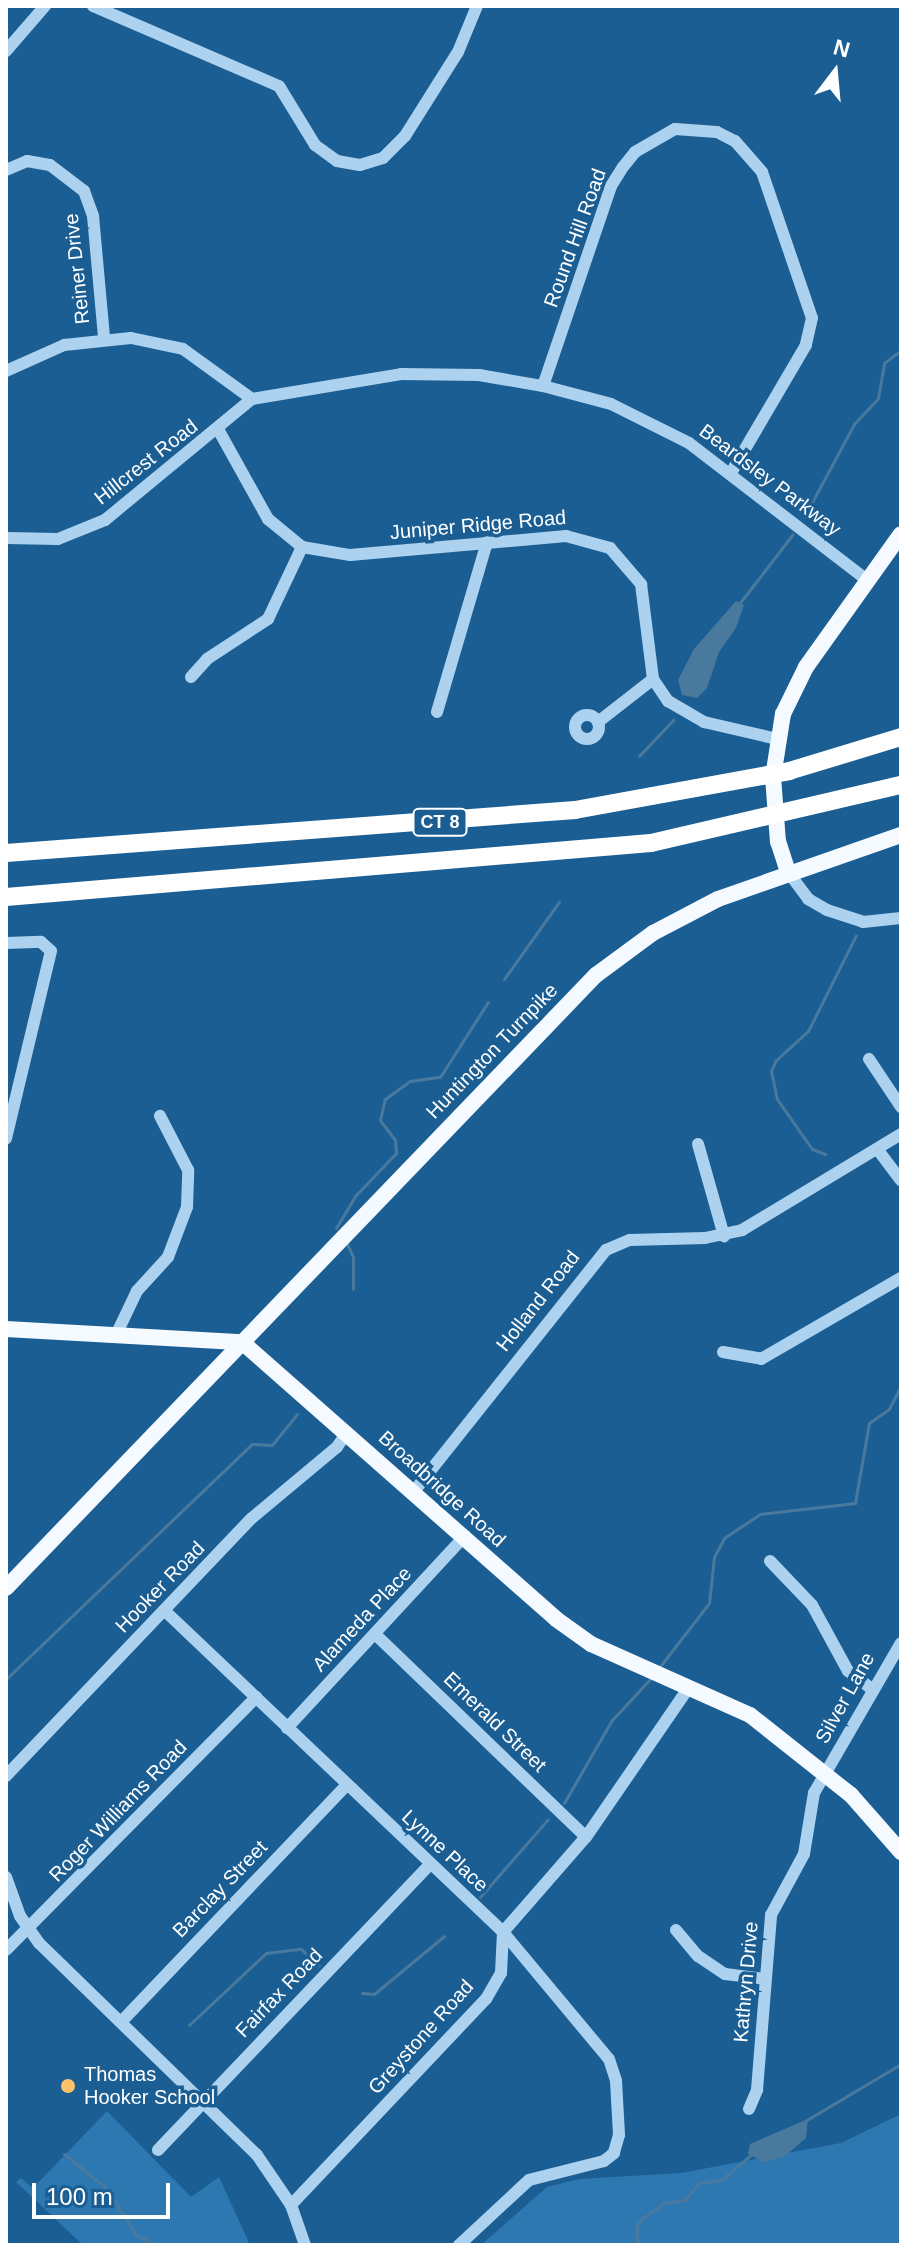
<!DOCTYPE html>
<html>
<head>
<meta charset="utf-8">
<style>
	body { margin:0 }
	#map { position:relative; width:907px; height:2251px; overflow:hidden; background:#1b5e93; font-family:Helvetica,sans-serif }
	div>[style] { position:absolute }
	[style*='--x'] { left:calc(var(--x)*1px); top:calc(var(--y)*1px); width:calc(var(--w)*1px); rotate:calc(var(--a)*1deg) }
	.green>* { inset:0; background:#2e78b1 }
	.water>* { inset:0; background:#4a799e }
	.stream>* { height:3px; margin:-1.5px; padding:0 1.5px; transform-origin:1.5px; border-radius:1.5px; background:#4a799e }
	.minor>* { height:12px; margin:-6px; padding:0 6px; transform-origin:6px; border-radius:6px; background:#acd2ef }
	.minor>.ring { margin:-6px; padding:0; box-sizing:content-box; background:none; border:12px solid #acd2ef; border-radius:50% }
	.major>* { height:16px; margin:-8px; padding:0 8px; transform-origin:8px; border-radius:8px; background:#f4faff }
	.highway>* { height:18px; margin:-9px; padding:0 9px; transform-origin:9px; border-radius:9px; background:#fff }
	.dots>* { width:22px; height:22px; translate:-50% -50%; box-sizing:border-box; border:4px solid #1b5e93; border-radius:50% }
	span { translate:-50% -50%; white-space:nowrap; text-align:center; line-height:1.15; -webkit-text-stroke:7px #1b5e93; paint-order:stroke }
	.shield-label span { padding:2px 6px; background:#1b5e93; border:2px solid; border-radius:6px; -webkit-text-stroke-width:0 }
	.shield-label { font-size:18px; color:#fff; font-weight:700 }
	.street-label { font-size:20px; color:#fff }
	.poi-label { font-size:20px; color:#fff }
	.left { translate:0 -50%; text-align:left }
	.frame { position:absolute; inset:0; border:8px solid #fff; pointer-events:none }
	.north { position:absolute; left:795px; top:32px; width:80px; height:80px; -webkit-text-stroke:6px #1b5e93; paint-order:stroke; rotate:16deg; font-size:22px; font-weight:700; line-height:32px; text-align:center; color:#fff }
	.north::after { content:''; display:block; margin:auto; width:28px; height:36px; background:#fff; clip-path:polygon(50% 0,100% 100%,50% 72%,0 100%) }
	.scale { position:absolute; left:32px; top:2183px; width:138px; height:36px; box-sizing:border-box; border:4px solid #fff; border-top:0; padding-left:10px; font-size:24px; line-height:28px; white-space:nowrap; color:#fff; -webkit-text-stroke:6px #1b5e93; paint-order:stroke }
</style>
</head>
<body>
<div id="map">
	<div class="green">
		<i style="clip-path:polygon(107px 2111px,191px 2197px,219px 2177px,250px 2245px,83px 2245px,16px 2182px,21px 2178px,33px 2188px)"></i>
		<i style="clip-path:polygon(901px 2114px,901px 2245px,481px 2245px,547px 2187px,579px 2179px,681px 2173px,841px 2143px)"></i>
	</div>
	<div class="water">
		<i style="clip-path:polygon(736px 601px,744px 605px,736px 628px,719px 652px,707px 688px,697px 698px,682px 695px,678px 680px,694px 649px)"></i>
		<i style="clip-path:polygon(808px 2119px,806px 2138px,785px 2156px,764px 2162px,748px 2154px,750px 2144px)"></i>
	</div>
	<div class="stream">
		<i style="--x:804;--y:517;--w:106;--a:-61.7"></i>
		<i style="--x:854;--y:424;--w:35;--a:-47"></i>
		<i style="--x:878;--y:398;--w:36;--a:-80"></i>
		<i style="--x:884;--y:363;--w:21;--a:-37"></i>
		<i style="--x:739;--y:604;--w:88;--a:-52.4"></i>
		<i style="--x:639;--y:756;--w:50;--a:-46.6"></i>
		<i style="--x:504;--y:979;--w:95;--a:-54.5"></i>
		<i style="--x:825;--y:1154;--w:14;--a:-159"></i>
		<i style="--x:812;--y:1149;--w:61;--a:-125"></i>
		<i style="--x:777;--y:1099;--w:29;--a:-102"></i>
		<i style="--x:771;--y:1071;--w:12;--a:-66"></i>
		<i style="--x:776;--y:1060;--w:43;--a:-42.2"></i>
		<i style="--x:808;--y:1031;--w:107;--a:-63.4"></i>
		<i style="--x:336;--y:1228;--w:39;--a:-59"></i>
		<i style="--x:356;--y:1195;--w:58;--a:-46.4"></i>
		<i style="--x:396;--y:1153;--w:13;--a:-94"></i>
		<i style="--x:395;--y:1140;--w:25;--a:-127"></i>
		<i style="--x:380;--y:1120;--w:22;--a:-77"></i>
		<i style="--x:385;--y:1099;--w:31;--a:-36"></i>
		<i style="--x:410;--y:1081;--w:30;--a:-8"></i>
		<i style="--x:440;--y:1077;--w:89;--a:-57.4"></i>
		<i style="--x:347;--y:1244;--w:14;--a:65"></i>
		<i style="--x:353;--y:1257;--w:32;--a:90"></i>
		<i style="--x:658;--y:1669;--w:83;--a:-52.3"></i>
		<i style="--x:709;--y:1603;--w:46;--a:-83.8"></i>
		<i style="--x:714;--y:1557;--w:21;--a:-62"></i>
		<i style="--x:724;--y:1538;--w:43;--a:-33.7"></i>
		<i style="--x:760;--y:1514;--w:96;--a:-6.6"></i>
		<i style="--x:855;--y:1503;--w:81;--a:-80.1"></i>
		<i style="--x:869;--y:1423;--w:24;--a:-35"></i>
		<i style="--x:889;--y:1409;--w:27;--a:-63"></i>
		<i style="--x:6;--y:1679;--w:340;--a:-43.7"></i>
		<i style="--x:252;--y:1444;--w:20;--a:3"></i>
		<i style="--x:272;--y:1445;--w:40;--a:-51"></i>
		<i style="--x:564;--y:1803;--w:96;--a:-60"></i>
		<i style="--x:612;--y:1720;--w:57;--a:-47.1"></i>
		<i style="--x:480;--y:1897;--w:103;--a:-48.9"></i>
		<i style="--x:362;--y:1993;--w:12;--a:5"></i>
		<i style="--x:374;--y:1994;--w:91;--a:-39.6"></i>
		<i style="--x:189;--y:2025;--w:105;--a:-43.1"></i>
		<i style="--x:266;--y:1953;--w:35;--a:-7"></i>
		<i style="--x:301;--y:1949;--w:24;--a:42"></i>
		<i style="--x:805;--y:2121;--w:112;--a:-30.7"></i>
		<i style="--x:64;--y:2154;--w:54;--a:39"></i>
		<i style="--x:106;--y:2188;--w:56;--a:57.4"></i>
		<i style="--x:136;--y:2235;--w:23;--a:25"></i>
		<i style="--x:637;--y:2245;--w:20;--a:-90"></i>
		<i style="--x:637;--y:2225;--w:9;--a:-49"></i>
		<i style="--x:643;--y:2218;--w:26;--a:-36"></i>
		<i style="--x:664;--y:2203;--w:21;--a:-8"></i>
		<i style="--x:685;--y:2200;--w:22;--a:-51"></i>
		<i style="--x:699;--y:2183;--w:22;--a:-8"></i>
		<i style="--x:721;--y:2180;--w:39;--a:-40"></i>
	</div>
	<div class="minor">
		<i style="--x:93;--y:6;--w:202;--a:23.3"></i>
		<i style="--x:279;--y:86;--w:69;--a:58.6"></i>
		<i style="--x:315;--y:145;--w:27;--a:36"></i>
		<i style="--x:337;--y:161;--w:23;--a:10"></i>
		<i style="--x:360;--y:165;--w:24;--a:-17"></i>
		<i style="--x:383;--y:158;--w:31;--a:-45"></i>
		<i style="--x:405;--y:136;--w:99;--a:-57.8"></i>
		<i style="--x:458;--y:52;--w:50;--a:-67.6"></i>
		<i style="--x:6;--y:51;--w:60;--a:-49.1"></i>
		<i style="--x:6;--y:170;--w:23;--a:-23"></i>
		<i style="--x:27;--y:161;--w:23;--a:10"></i>
		<i style="--x:50;--y:165;--w:43;--a:37.4"></i>
		<i style="--x:84;--y:191;--w:27;--a:70"></i>
		<i style="--x:93;--y:216;--w:122;--a:84.8"></i>
		<i style="--x:6;--y:371;--w:64;--a:-24.1"></i>
		<i style="--x:64;--y:345;--w:67;--a:-6"></i>
		<i style="--x:131;--y:338;--w:53;--a:11.9"></i>
		<i style="--x:183;--y:349;--w:85;--a:35.9"></i>
		<i style="--x:252;--y:399;--w:151;--a:-9.5"></i>
		<i style="--x:401;--y:374;--w:78;--a:0.7"></i>
		<i style="--x:479;--y:375;--w:65;--a:9.8"></i>
		<i style="--x:543;--y:386;--w:70;--a:14.8"></i>
		<i style="--x:611;--y:404;--w:87;--a:26.6"></i>
		<i style="--x:689;--y:443;--w:225;--a:37.6"></i>
		<i style="--x:543;--y:386;--w:211;--a:-71.2"></i>
		<i style="--x:611;--y:186;--w:22;--a:-58"></i>
		<i style="--x:623;--y:167;--w:19;--a:-51"></i>
		<i style="--x:635;--y:152;--w:46;--a:-29.9"></i>
		<i style="--x:675;--y:129;--w:42;--a:4.1"></i>
		<i style="--x:717;--y:132;--w:20;--a:27"></i>
		<i style="--x:735;--y:141;--w:41;--a:48.9"></i>
		<i style="--x:762;--y:172;--w:154;--a:71.1"></i>
		<i style="--x:812;--y:318;--w:28;--a:103"></i>
		<i style="--x:806;--y:345;--w:148;--a:120.4"></i>
		<i style="--x:219;--y:431;--w:101;--a:60.9"></i>
		<i style="--x:268;--y:519;--w:44;--a:39.5"></i>
		<i style="--x:302;--y:547;--w:49;--a:9.5"></i>
		<i style="--x:350;--y:555;--w:217;--a:-5"></i>
		<i style="--x:566;--y:536;--w:46;--a:15.3"></i>
		<i style="--x:610;--y:548;--w:48;--a:49.3"></i>
		<i style="--x:641;--y:584;--w:96;--a:82.8"></i>
		<i style="--x:653;--y:679;--w:27;--a:56"></i>
		<i style="--x:668;--y:701;--w:42;--a:30.3"></i>
		<i style="--x:704;--y:722;--w:75;--a:13.1"></i>
		<i style="--x:6;--y:538;--w:52;--a:1.1"></i>
		<i style="--x:58;--y:539;--w:51;--a:-22"></i>
		<i style="--x:105;--y:520;--w:190;--a:-39.5"></i>
		<i style="--x:191;--y:677;--w:24;--a:-48"></i>
		<i style="--x:207;--y:659;--w:73;--a:-33.3"></i>
		<i style="--x:268;--y:619;--w:80;--a:-64.7"></i>
		<i style="--x:437;--y:712;--w:177;--a:-73.6"></i>
		<i class="ring" style="left:575px;top:715px;width:12px;height:12px"></i>
		<i style="--x:598;--y:722;--w:70;--a:-38"></i>
		<i style="--x:788;--y:872;--w:34;--a:53"></i>
		<i style="--x:808;--y:899;--w:22;--a:30"></i>
		<i style="--x:827;--y:910;--w:38;--a:18"></i>
		<i style="--x:863;--y:922;--w:38;--a:-6"></i>
		<i style="--x:6;--y:943;--w:35;--a:-2"></i>
		<i style="--x:41;--y:942;--w:13;--a:42"></i>
		<i style="--x:51;--y:951;--w:193;--a:103.5"></i>
		<i style="--x:869;--y:1059;--w:58;--a:56.3"></i>
		<i style="--x:698;--y:1144;--w:96;--a:74.2"></i>
		<i style="--x:878;--y:1150;--w:38;--a:53"></i>
		<i style="--x:116;--y:1335;--w:49;--a:-64.5"></i>
		<i style="--x:137;--y:1291;--w:46;--a:-47.6"></i>
		<i style="--x:168;--y:1257;--w:53;--a:-69.2"></i>
		<i style="--x:187;--y:1207;--w:37;--a:-88"></i>
		<i style="--x:188;--y:1170;--w:61;--a:-117.4"></i>
		<i style="--x:723;--y:1352;--w:39;--a:10"></i>
		<i style="--x:761;--y:1359;--w:162;--a:-30.1"></i>
		<i style="--x:415;--y:1490;--w:307;--a:-51.5"></i>
		<i style="--x:606;--y:1250;--w:26;--a:-23"></i>
		<i style="--x:630;--y:1240;--w:75;--a:-1.5"></i>
		<i style="--x:705;--y:1238;--w:38;--a:-12"></i>
		<i style="--x:742;--y:1230;--w:186;--a:-31.1"></i>
		<i style="--x:770;--y:1561;--w:61;--a:46.3"></i>
		<i style="--x:812;--y:1605;--w:75;--a:61.4"></i>
		<i style="--x:848;--y:1671;--w:31;--a:37"></i>
		<i style="--x:165;--y:1611;--w:466;--a:43.5"></i>
		<i style="--x:503;--y:1932;--w:165;--a:50.2"></i>
		<i style="--x:609;--y:2059;--w:23;--a:72"></i>
		<i style="--x:616;--y:2081;--w:54;--a:86.8"></i>
		<i style="--x:619;--y:2135;--w:19;--a:106"></i>
		<i style="--x:614;--y:2153;--w:13;--a:141"></i>
		<i style="--x:604;--y:2161;--w:77;--a:165.8"></i>
		<i style="--x:529;--y:2180;--w:96;--a:137.1"></i>
		<i style="--x:376;--y:1635;--w:291;--a:43.9"></i>
		<i style="--x:287;--y:1728;--w:262;--a:-47.2"></i>
		<i style="--x:6;--y:1776;--w:356;--a:-46.4"></i>
		<i style="--x:252;--y:1518;--w:111;--a:-39.9"></i>
		<i style="--x:337;--y:1447;--w:18;--a:-56"></i>
		<i style="--x:6;--y:1877;--w:41;--a:70.3"></i>
		<i style="--x:20;--y:1916;--w:33;--a:55"></i>
		<i style="--x:39;--y:1943;--w:304;--a:44.2"></i>
		<i style="--x:257;--y:2155;--w:60;--a:55.8"></i>
		<i style="--x:291;--y:2205;--w:42;--a:70.7"></i>
		<i style="--x:676;--y:1930;--w:34;--a:50"></i>
		<i style="--x:698;--y:1956;--w:32;--a:34"></i>
		<i style="--x:725;--y:1974;--w:38;--a:7"></i>
		<i style="--x:6;--y:1950;--w:356;--a:-45.3"></i>
		<i style="--x:122;--y:2021;--w:326;--a:-46.4"></i>
		<i style="--x:749;--y:2109;--w:21;--a:-67"></i>
		<i style="--x:757;--y:2090;--w:176;--a:-85.4"></i>
		<i style="--x:771;--y:1915;--w:69;--a:-61.6"></i>
		<i style="--x:804;--y:1854;--w:62;--a:-80.7"></i>
		<i style="--x:814;--y:1793;--w:173;--a:-59.9"></i>
		<i style="--x:158;--y:2150;--w:395;--a:-46.4"></i>
		<i style="--x:291;--y:2205;--w:284;--a:-46.6"></i>
		<i style="--x:486;--y:1999;--w:30;--a:-60"></i>
		<i style="--x:501;--y:1973;--w:41;--a:-87.2"></i>
		<i style="--x:503;--y:1932;--w:126;--a:-48.9"></i>
		<i style="--x:586;--y:1837;--w:182;--a:-55.5"></i>
	</div>
	<div class="major">
		<i style="--x:788;--y:872;--w:32;--a:-108"></i>
		<i style="--x:778;--y:842;--w:65;--a:-94.4"></i>
		<i style="--x:773;--y:777;--w:64;--a:-81"></i>
		<i style="--x:783;--y:714;--w:52;--a:-63.9"></i>
		<i style="--x:806;--y:667;--w:163;--a:-54.5"></i>
		<i style="--x:6;--y:1329;--w:236;--a:3.2"></i>
		<i style="--x:242;--y:1342;--w:419;--a:41.4"></i>
		<i style="--x:556;--y:1619;--w:43;--a:35.5"></i>
		<i style="--x:591;--y:1644;--w:174;--a:24.1"></i>
		<i style="--x:750;--y:1715;--w:129;--a:38.4"></i>
		<i style="--x:851;--y:1795;--w:76;--a:48.7"></i>
		<i style="--x:6;--y:1588;--w:851;--a:-46.1"></i>
		<i style="--x:596;--y:975;--w:71;--a:-36.4"></i>
		<i style="--x:653;--y:933;--w:73;--a:-27.6"></i>
		<i style="--x:718;--y:899;--w:194;--a:-19.3"></i>
	</div>
	<div class="highway">
		<i style="--x:6;--y:853;--w:571;--a:-4.32"></i>
		<i style="--x:575;--y:810;--w:218;--a:-10.3"></i>
		<i style="--x:789;--y:771;--w:117;--a:-16.9"></i>
		<i style="--x:6;--y:897;--w:647;--a:-4.79"></i>
		<i style="--x:651;--y:843;--w:257;--a:-13.1"></i>
	</div>
	<div class="dots">
		<i style="left:68px;top:2086px;background:#ffc26a"></i>
	</div>
	<div class="shield-label">
		<span style="left:440px;top:822px">CT 8</span>
	</div>
	<div class="street-label">
		<span style="left:575px;top:238px;rotate:-70deg">Round Hill Road</span>
		<span style="left:77px;top:269px;rotate:-96deg">Reiner Drive</span>
		<span style="left:146px;top:462px;rotate:-38deg">Hillcrest Road</span>
		<span style="left:770px;top:480px;rotate:37deg">Beardsley Parkway</span>
		<span style="left:478px;top:525px;rotate:-5deg">Juniper Ridge Road</span>
		<span style="left:492px;top:1051px;rotate:-46deg">Huntington Turnpike</span>
		<span style="left:538px;top:1301px;rotate:-52deg">Holland Road</span>
		<span style="left:442px;top:1489px;rotate:42deg">Broadbridge Road</span>
		<span style="left:160px;top:1587px;rotate:-46deg">Hooker Road</span>
		<span style="left:362px;top:1619px;rotate:-47deg">Alameda Place</span>
		<span style="left:845px;top:1698px;rotate:-61deg">Silver Lane</span>
		<span style="left:495px;top:1722px;rotate:44deg">Emerald Street</span>
		<span style="left:118px;top:1811px;rotate:-46deg">Roger Williams Road</span>
		<span style="left:445px;top:1851px;rotate:43deg">Lynne Place</span>
		<span style="left:220px;top:1889px;rotate:-46deg">Barclay Street</span>
		<span style="left:746px;top:1982px;rotate:-85deg">Kathryn Drive</span>
		<span style="left:279px;top:1993px;rotate:-46deg">Fairfax Road</span>
		<span style="left:421px;top:2037px;rotate:-48deg">Greystone Road</span>
	</div>
	<div class="poi-label">
		<span class="left" style="left:84px;top:2086px">Thomas<br>Hooker School</span>
	</div>
	<div class="frame"></div>
	<div class="north">N</div>
	<div class="scale">100 m</div>
</div>
</body>
</html>
